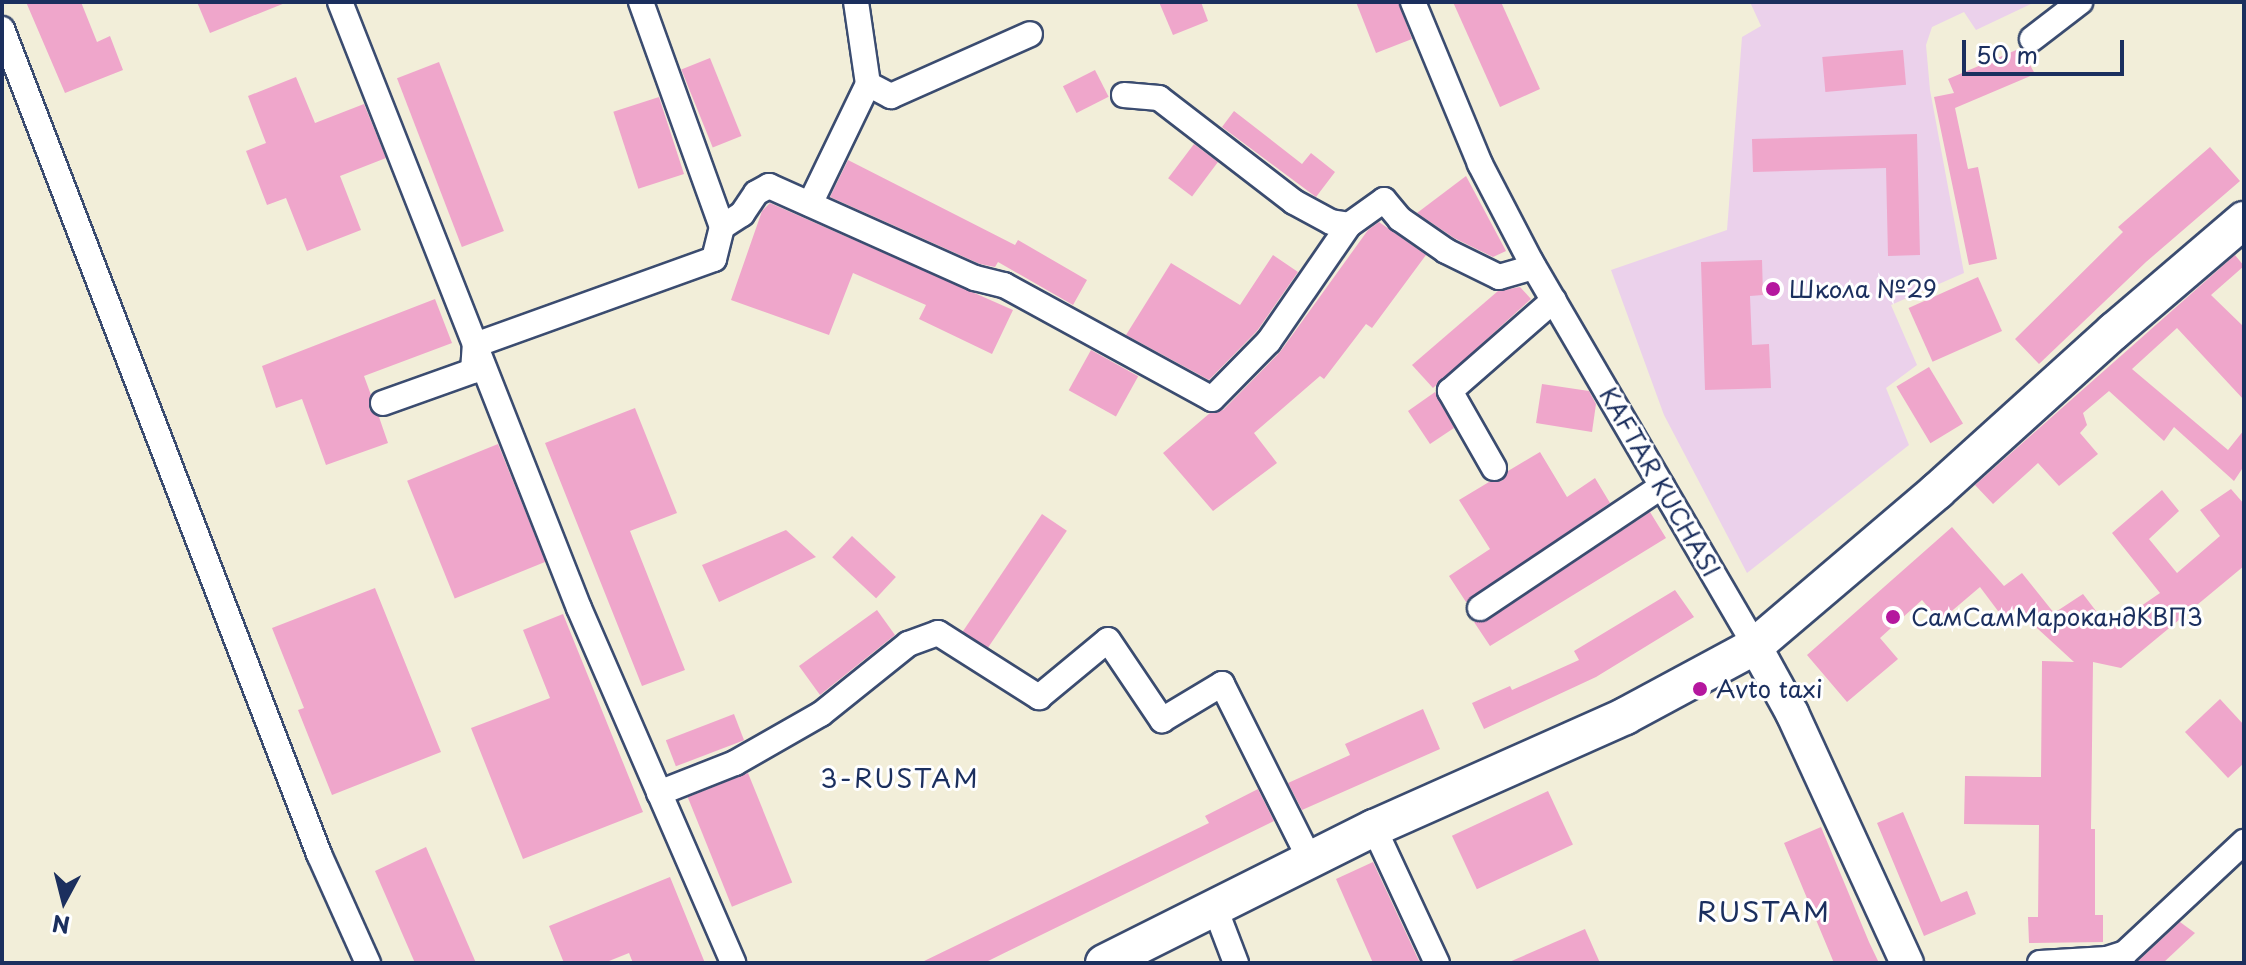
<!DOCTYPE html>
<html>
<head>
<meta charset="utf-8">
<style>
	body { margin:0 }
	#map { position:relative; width:2246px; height:965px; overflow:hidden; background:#f2eed9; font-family:"Playpen Sans",sans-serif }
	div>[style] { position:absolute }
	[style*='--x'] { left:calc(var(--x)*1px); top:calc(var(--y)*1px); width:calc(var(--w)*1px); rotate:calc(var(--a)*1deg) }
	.built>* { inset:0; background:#ebd1eb }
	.building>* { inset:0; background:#efa6cb; transform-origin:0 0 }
	.roads { filter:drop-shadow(2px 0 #3b4c70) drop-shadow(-2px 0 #3b4c70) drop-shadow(0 2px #3b4c70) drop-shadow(0 -2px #3b4c70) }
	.minor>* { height:24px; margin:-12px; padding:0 12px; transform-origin:12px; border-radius:12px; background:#fff }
	.tertiary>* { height:32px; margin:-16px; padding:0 16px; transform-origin:16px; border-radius:16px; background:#fff }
	.secondary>* { height:36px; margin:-18px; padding:0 18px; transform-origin:18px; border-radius:18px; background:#fff }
	.dots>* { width:22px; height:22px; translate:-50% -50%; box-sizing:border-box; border:4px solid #fff; border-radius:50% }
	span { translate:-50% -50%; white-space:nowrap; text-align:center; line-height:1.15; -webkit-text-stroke:6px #fff; paint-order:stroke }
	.poi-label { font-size:24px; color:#1b2f5e }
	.left { translate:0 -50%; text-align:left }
	.street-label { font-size:24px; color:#1b2f5e }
	.neighbourhood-label { font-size:26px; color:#1b2f5e; letter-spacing:2px }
	.quarter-label { font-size:28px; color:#1b2f5e; letter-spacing:2px }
	.frame { position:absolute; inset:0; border:4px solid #1b2f5e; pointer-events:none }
	.north { position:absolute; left:24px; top:861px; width:80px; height:80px; -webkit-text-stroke:6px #fff; paint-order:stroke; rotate:187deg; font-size:22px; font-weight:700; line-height:32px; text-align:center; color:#1b2f5e }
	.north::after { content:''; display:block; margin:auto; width:28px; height:36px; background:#1b2f5e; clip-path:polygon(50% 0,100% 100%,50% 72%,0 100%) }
	.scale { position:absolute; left:1962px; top:40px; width:162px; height:36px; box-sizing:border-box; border:4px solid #1b2f5e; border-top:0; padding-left:10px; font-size:24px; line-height:28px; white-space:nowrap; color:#1b2f5e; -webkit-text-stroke:6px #fff; paint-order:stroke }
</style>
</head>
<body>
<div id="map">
	<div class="built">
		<i style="clip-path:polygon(1750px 2px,2033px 3px,1976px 30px,1964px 12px,1932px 27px,1926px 45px,1930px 90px,1964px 273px,1891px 305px,1917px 365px,1886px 388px,1909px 445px,1747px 573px,1664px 415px,1611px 270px,1727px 230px,1742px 37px,1761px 26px)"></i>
	</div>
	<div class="building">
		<i style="clip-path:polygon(26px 2px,81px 2px,97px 42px,110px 36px,123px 70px,65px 93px)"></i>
		<i style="clip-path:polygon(197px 2px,285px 2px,285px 3px,210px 33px)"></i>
		<i style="clip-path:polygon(1159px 2px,1201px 2px,1208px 21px,1173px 35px)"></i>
		<i style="clip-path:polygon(1356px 2px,1398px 2px,1412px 39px,1376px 53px)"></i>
		<i style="clip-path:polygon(1453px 2px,1501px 2px,1540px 89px,1500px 107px)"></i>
		<i style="clip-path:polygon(2021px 48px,2035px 74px,1955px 108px,1968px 169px,1978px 167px,1997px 259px,1969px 265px,1934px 97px,1954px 93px,1948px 79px)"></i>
		<i style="left:1903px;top:50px;width:35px;height:81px;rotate:85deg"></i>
		<i style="left:710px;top:58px;width:84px;height:31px;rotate:68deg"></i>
		<i style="left:439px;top:62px;width:181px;height:45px;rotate:69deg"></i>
		<i style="left:1095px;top:70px;width:30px;height:36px;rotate:63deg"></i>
		<i style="clip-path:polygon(296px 77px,315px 123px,364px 104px,386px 158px,340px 176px,361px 230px,307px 251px,286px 198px,267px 205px,246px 151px,266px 143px,248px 96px)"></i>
		<i style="left:659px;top:97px;width:81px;height:48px;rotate:72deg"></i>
		<i style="clip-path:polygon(1234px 111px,1302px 164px,1311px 153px,1335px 172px,1316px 197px,1222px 127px)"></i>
		<i style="clip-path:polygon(1917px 134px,1920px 255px,1888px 256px,1886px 168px,1753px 172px,1752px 139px)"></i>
		<i style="left:1194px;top:144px;width:30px;height:43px;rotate:37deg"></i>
		<i style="clip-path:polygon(2210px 147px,2240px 181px,2146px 262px,2039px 364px,2015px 339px,2123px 232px,2118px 227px)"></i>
		<i style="clip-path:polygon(848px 160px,1015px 245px,1018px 240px,1087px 280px,1073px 305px,998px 262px,995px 267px,980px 264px,830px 197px)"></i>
		<i style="clip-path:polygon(1466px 176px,1506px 251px,1493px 257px,1454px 238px,1417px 213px)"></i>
		<i style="clip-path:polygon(770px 203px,1013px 310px,992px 354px,919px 319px,926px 305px,853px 273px,829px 335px,731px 300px,762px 211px)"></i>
		<i style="clip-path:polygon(1379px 222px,1426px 255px,1372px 328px,1366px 324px,1324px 379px,1320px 376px,1254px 433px,1277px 463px,1213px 511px,1163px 453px,1210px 413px,1223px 410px,1280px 352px,1368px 230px)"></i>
		<i style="clip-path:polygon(1273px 255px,1298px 272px,1257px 331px,1209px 380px,1126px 335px,1171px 263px,1240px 305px)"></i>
		<i style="clip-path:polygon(2235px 255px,2244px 266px,2211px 295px,2244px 327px,2244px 400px,2177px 328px,2132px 369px,2228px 450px,2244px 430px,2244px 466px,2234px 481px,2174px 427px,2164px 441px,2109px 391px,2083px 413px,2087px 425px,2080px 433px,2098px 454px,2059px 486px,2038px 463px,1993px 504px,1975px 485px)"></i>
		<i style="clip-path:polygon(1762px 260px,1763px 295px,1750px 296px,1752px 345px,1769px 344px,1771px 388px,1705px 390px,1701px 262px)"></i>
		<i style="left:1978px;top:277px;width:59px;height:76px;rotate:66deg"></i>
		<i style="clip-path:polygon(1520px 287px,1531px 299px,1433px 388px,1412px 365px,1498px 291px)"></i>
		<i style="clip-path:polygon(435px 299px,452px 343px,364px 376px,371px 395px,369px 409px,379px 417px,388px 443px,326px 465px,302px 399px,276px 408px,262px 366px)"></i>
		<i style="left:1091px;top:350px;width:54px;height:46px;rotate:29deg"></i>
		<i style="left:1929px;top:367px;width:66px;height:38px;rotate:59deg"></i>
		<i style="clip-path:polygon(1542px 384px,1589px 391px,1596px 404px,1592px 432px,1536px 423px)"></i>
		<i style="clip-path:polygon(1435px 392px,1454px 428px,1430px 444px,1408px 411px)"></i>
		<i style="clip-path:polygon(635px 408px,677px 513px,630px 531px,685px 670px,642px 686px,545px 443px)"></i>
		<i style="left:498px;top:444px;width:127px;height:98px;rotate:68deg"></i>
		<i style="clip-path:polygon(1540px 452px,1567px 497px,1595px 478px,1610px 503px,1466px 602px,1449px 576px,1490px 549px,1459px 500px,1489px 482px,1502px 481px,1508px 471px)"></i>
		<i style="clip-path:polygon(2231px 489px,2244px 504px,2244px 566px,2121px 668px,2093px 662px,2091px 829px,2095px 829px,2095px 915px,2103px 915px,2103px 942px,2029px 943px,2028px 917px,2038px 917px,2039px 825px,1964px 824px,1965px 776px,2041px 777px,2042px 661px,2074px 662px,2015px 608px,2004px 619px,1980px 587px,1940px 621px,1922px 600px,1880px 638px,1898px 659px,1847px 702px,1807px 655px,1952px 527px,2004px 586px,2022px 573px,2054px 613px,2083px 594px,2109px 628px,2160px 593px,2112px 533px,2162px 490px,2179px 511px,2149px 539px,2177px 573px,2220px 536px,2200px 510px)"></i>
		<i style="clip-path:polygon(1650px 512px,1666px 538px,1490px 646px,1474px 622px,1488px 620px)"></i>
		<i style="left:1042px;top:514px;width:30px;height:142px;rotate:34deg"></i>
		<i style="clip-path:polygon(786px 530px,816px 557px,719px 602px,702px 565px)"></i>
		<i style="left:852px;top:536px;width:60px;height:29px;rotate:43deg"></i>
		<i style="clip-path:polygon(375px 588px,441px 752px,332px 795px,298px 710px,304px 708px,272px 628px)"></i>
		<i style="clip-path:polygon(1675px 590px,1694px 617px,1596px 677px,1484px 729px,1472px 703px,1510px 686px,1512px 690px,1579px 660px,1574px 651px)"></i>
		<i style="clip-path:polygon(877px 610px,895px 635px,820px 695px,799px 666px)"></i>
		<i style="clip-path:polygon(563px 614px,643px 812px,523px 859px,471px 728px,550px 698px,523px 630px)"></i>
		<i style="clip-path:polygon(2220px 699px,2244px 725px,2244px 763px,2228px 778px,2185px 732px)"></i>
		<i style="clip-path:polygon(1423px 709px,1440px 749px,1302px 810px,1288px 783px,1350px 755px,1345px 744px)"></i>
		<i style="left:734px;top:714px;width:28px;height:73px;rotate:69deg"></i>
		<i style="left:748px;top:773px;width:118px;height:65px;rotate:68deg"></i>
		<i style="clip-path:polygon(1258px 789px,1274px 821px,984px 963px,920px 963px,1209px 823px,1205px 816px)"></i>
		<i style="left:1548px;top:791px;width:59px;height:106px;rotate:65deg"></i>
		<i style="clip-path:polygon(1903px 812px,1941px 902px,1967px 891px,1976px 914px,1924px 936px,1877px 823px)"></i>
		<i style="clip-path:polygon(1821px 827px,1869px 942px,1879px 963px,1834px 963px,1784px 843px)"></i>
		<i style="clip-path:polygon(426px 847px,476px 963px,415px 963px,375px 871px)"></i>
		<i style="clip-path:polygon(1373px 862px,1420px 963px,1373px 963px,1336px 879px)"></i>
		<i style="clip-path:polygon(670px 877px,705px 963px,633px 963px,629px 953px,604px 963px,564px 963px,549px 926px)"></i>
		<i style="clip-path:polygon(2180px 922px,2195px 933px,2163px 963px,2136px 963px)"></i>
		<i style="clip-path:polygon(1585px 929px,1600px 963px,1507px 963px)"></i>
	</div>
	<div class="roads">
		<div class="minor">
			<i style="--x:340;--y:2;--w:651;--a:68.48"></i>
			<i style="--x:579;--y:608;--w:387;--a:66.5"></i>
			<i style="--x:641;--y:2;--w:239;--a:70.2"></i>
			<i style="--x:722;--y:227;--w:24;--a:-33"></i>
			<i style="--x:742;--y:214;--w:25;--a:-56"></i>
			<i style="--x:756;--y:193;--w:15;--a:-28"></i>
			<i style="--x:769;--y:186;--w:226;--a:24.1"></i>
			<i style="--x:975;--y:278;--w:30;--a:14"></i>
			<i style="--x:1004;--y:285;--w:237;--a:28.7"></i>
			<i style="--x:1212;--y:399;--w:81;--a:-45.5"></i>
			<i style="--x:1269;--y:341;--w:141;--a:-55.4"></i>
			<i style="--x:1413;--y:2;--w:175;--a:67.5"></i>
			<i style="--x:1480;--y:164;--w:110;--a:62.5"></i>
			<i style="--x:1531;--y:262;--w:445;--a:59.7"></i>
			<i style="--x:2;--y:29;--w:884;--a:68.98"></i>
			<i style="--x:319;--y:854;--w:120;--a:65.8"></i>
			<i style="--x:2032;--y:39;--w:61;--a:-37.6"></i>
			<i style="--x:868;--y:84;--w:26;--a:28"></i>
			<i style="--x:891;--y:96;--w:152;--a:-24"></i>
			<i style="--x:1124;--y:95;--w:35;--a:5"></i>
			<i style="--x:1159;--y:98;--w:170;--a:37.6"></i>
			<i style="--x:1294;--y:202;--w:42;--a:28.4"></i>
			<i style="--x:1331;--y:222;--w:18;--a:9"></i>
			<i style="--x:1349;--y:225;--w:43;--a:-35.5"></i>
			<i style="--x:1384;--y:200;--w:25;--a:50"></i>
			<i style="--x:1400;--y:219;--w:56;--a:34.8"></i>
			<i style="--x:1446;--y:251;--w:59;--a:26.1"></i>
			<i style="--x:1499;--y:277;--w:36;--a:-16"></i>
			<i style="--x:810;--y:204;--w:133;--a:-64.2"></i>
			<i style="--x:868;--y:84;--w:83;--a:-98.3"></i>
			<i style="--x:383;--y:403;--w:96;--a:-19.6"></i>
			<i style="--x:473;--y:371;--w:26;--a:-86"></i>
			<i style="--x:475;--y:345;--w:254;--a:-19.8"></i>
			<i style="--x:714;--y:259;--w:33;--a:-76"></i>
			<i style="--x:1494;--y:468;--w:89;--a:-119.7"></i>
			<i style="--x:1450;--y:391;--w:138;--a:-41.2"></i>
			<i style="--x:1480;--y:608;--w:219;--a:-33.8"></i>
			<i style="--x:659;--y:793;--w:82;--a:-21.5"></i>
			<i style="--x:735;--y:763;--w:99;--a:-29.7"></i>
			<i style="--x:821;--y:714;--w:112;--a:-38.8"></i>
			<i style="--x:908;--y:644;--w:32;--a:-20"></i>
			<i style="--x:938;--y:633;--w:120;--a:32.4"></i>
			<i style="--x:1039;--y:697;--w:89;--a:-39.6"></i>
			<i style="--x:1108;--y:640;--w:97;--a:56"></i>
			<i style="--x:1162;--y:720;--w:70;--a:-31"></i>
			<i style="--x:1222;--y:684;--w:197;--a:63.4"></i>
			<i style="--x:1374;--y:828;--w:149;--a:65"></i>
			<i style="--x:1215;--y:908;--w:59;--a:69.1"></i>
			<i style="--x:2040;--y:963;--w:67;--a:-3.4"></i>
			<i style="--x:2107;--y:959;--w:19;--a:-18"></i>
			<i style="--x:2125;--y:953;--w:163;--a:-43"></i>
		</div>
		<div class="tertiary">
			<i style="--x:1755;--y:646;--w:77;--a:61.1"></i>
			<i style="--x:1792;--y:713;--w:275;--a:65.3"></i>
		</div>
		<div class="secondary">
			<i style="--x:1104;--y:963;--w:302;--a:-26.6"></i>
			<i style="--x:1374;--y:828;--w:275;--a:-24"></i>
			<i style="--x:1625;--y:716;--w:148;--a:-28.3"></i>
			<i style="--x:1755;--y:646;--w:239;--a:-40.4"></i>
			<i style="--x:1937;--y:491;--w:239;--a:-42.1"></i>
			<i style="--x:2114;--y:331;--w:171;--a:-40.5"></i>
		</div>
	</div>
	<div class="dots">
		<i style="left:1773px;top:289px;background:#b5179e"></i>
		<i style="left:1893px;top:617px;background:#b5179e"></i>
		<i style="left:1700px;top:689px;background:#b5179e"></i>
	</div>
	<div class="poi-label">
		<span class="left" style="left:1789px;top:289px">Школа №29</span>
		<span class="left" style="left:1911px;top:617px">СамСамМарокандКВП3</span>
		<span class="left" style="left:1716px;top:689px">Avto taxi</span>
	</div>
	<div class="street-label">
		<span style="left:1660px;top:482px;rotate:60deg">KAFTAR KUCHASI</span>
	</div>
	<div class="neighbourhood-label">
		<span style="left:900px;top:778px">3-RUSTAM</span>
	</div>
	<div class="quarter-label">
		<span style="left:1764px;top:911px">RUSTAM</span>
	</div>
	<div class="frame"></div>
	<div class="north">N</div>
	<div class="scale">50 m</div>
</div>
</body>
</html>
